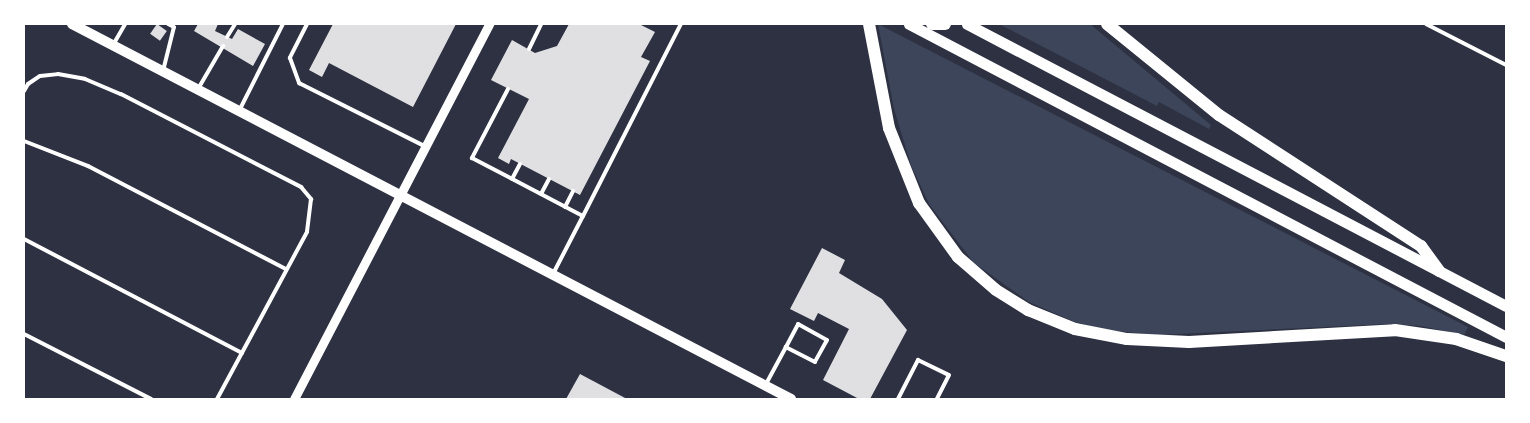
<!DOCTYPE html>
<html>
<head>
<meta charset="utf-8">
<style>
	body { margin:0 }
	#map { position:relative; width:1530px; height:423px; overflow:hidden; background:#2d3142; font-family:Quicksand,sans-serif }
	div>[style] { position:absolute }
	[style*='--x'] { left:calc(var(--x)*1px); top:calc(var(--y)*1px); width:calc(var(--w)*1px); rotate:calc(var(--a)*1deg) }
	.green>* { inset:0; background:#3c4559 }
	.building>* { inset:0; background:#e0e0e3; transform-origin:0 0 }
	.service>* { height:4px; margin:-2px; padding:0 2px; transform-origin:2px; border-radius:2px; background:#fff }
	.tertiary>* { height:9px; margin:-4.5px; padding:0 4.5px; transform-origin:4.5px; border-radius:4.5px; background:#fff }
	.secondary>* { height:10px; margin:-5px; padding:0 5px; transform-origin:5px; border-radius:5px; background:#fff }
	.trunk>* { height:11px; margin:-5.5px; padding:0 5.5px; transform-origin:5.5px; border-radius:5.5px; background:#fff }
	.motorway>* { height:12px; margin:-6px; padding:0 6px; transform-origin:6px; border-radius:6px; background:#fff }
	span { translate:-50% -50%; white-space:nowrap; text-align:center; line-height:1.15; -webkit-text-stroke:4px #fff; paint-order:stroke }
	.frame { position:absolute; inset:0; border:25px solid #fff; pointer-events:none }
</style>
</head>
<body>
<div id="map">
	<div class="green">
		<i style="clip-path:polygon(878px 24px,1468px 327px,1464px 335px,1421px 326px,1388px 324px,1157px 335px,1104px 330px,1075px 322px,1029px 302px,973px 262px,929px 204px,911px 165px,894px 109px)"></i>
		<i style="clip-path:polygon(999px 24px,1090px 24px,1211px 125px,1209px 129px,1159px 102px,1157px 106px)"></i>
	</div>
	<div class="building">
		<i style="left:157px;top:24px;width:12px;height:12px;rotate:35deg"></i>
		<i style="clip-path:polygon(198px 24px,218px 24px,215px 31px,232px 39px,238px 29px,265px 44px,253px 66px,194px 31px)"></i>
		<i style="clip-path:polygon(333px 24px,456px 24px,413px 107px,329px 63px,322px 77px,309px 70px)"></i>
		<i style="clip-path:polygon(569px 24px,639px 24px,655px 32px,641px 57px,650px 61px,580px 195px,511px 159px,509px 164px,498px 158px,529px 99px,491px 80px,512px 40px,535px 53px,557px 46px)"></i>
		<i style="clip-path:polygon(822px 248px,845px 260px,839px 273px,882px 299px,907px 330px,870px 399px,859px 399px,823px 380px,849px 329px,818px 313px,814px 321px,790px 309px)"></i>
		<i style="clip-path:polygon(580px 374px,627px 399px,566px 399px)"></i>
	</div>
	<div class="service">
		<i style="--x:307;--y:24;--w:38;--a:117"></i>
		<i style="--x:290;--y:58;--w:27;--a:70"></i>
		<i style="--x:299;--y:83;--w:140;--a:26.7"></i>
		<i style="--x:1426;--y:24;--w:90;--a:27.1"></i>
		<i style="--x:227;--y:37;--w:15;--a:-58"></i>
		<i style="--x:113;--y:45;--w:24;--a:-60"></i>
		<i style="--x:529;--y:49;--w:28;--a:-64"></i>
		<i style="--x:163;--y:71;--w:45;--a:-76"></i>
		<i style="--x:174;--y:27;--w:7;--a:-153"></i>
		<i style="--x:198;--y:89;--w:50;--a:-59.8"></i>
		<i style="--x:508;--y:89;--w:78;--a:117.6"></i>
		<i style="--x:472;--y:158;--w:125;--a:27.6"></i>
		<i style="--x:583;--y:216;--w:216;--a:-63"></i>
		<i style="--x:24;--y:91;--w:8;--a:-60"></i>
		<i style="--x:28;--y:84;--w:14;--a:-34"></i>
		<i style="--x:40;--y:76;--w:18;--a:-6"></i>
		<i style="--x:58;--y:74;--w:27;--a:10"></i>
		<i style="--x:85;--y:79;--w:39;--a:23"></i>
		<i style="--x:121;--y:94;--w:203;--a:27.3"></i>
		<i style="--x:301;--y:187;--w:16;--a:50"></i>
		<i style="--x:311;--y:199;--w:33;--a:97"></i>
		<i style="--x:307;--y:232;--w:190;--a:118.3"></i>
		<i style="--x:239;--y:111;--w:97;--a:-63.2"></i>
		<i style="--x:24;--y:141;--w:69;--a:21.3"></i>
		<i style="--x:88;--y:166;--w:223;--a:27.5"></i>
		<i style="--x:512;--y:179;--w:17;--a:-62"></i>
		<i style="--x:541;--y:194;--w:17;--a:-62"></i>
		<i style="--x:565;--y:207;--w:18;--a:-63"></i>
		<i style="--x:24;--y:239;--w:246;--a:27.6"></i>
		<i style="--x:553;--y:274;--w:65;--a:-62.7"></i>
		<i style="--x:24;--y:334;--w:143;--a:27.1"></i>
		<i style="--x:766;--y:384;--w:42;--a:-61.6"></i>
		<i style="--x:786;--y:347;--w:26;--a:-62"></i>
		<i style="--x:798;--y:324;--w:33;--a:29"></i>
		<i style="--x:827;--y:340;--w:25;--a:119"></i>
		<i style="--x:815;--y:362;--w:33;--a:-153"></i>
		<i style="--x:898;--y:399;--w:44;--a:-62.9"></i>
		<i style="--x:918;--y:360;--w:34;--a:26"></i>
		<i style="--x:949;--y:375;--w:27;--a:117"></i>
	</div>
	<div class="tertiary">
		<i style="--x:294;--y:399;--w:423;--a:-62.5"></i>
	</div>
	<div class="secondary">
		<i style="--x:72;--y:24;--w:811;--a:27.54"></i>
	</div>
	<div class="trunk">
		<i style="--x:909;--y:24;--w:674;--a:27.67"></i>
		<i style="--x:967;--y:24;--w:608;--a:27.62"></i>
	</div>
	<div class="motorway">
		<i style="--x:869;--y:24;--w:106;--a:79.1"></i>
		<i style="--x:889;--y:128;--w:81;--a:68.2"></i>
		<i style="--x:919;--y:203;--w:67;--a:54.2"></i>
		<i style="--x:958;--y:257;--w:50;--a:41"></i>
		<i style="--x:996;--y:290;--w:38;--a:32"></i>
		<i style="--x:1028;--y:310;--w:51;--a:22"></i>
		<i style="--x:1075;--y:329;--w:53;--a:10.9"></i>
		<i style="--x:1127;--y:339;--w:62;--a:2.8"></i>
		<i style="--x:1189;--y:342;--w:206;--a:-3.3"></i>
		<i style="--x:1395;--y:330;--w:62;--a:8.4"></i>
		<i style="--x:1456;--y:339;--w:53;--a:18.8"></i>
		<i style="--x:932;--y:24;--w:13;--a:0"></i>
		<i style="--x:1107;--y:24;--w:144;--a:39.1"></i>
		<i style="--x:1219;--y:115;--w:241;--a:33"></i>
		<i style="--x:1421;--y:246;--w:31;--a:54"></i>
	</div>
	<div class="frame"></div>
</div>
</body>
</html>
